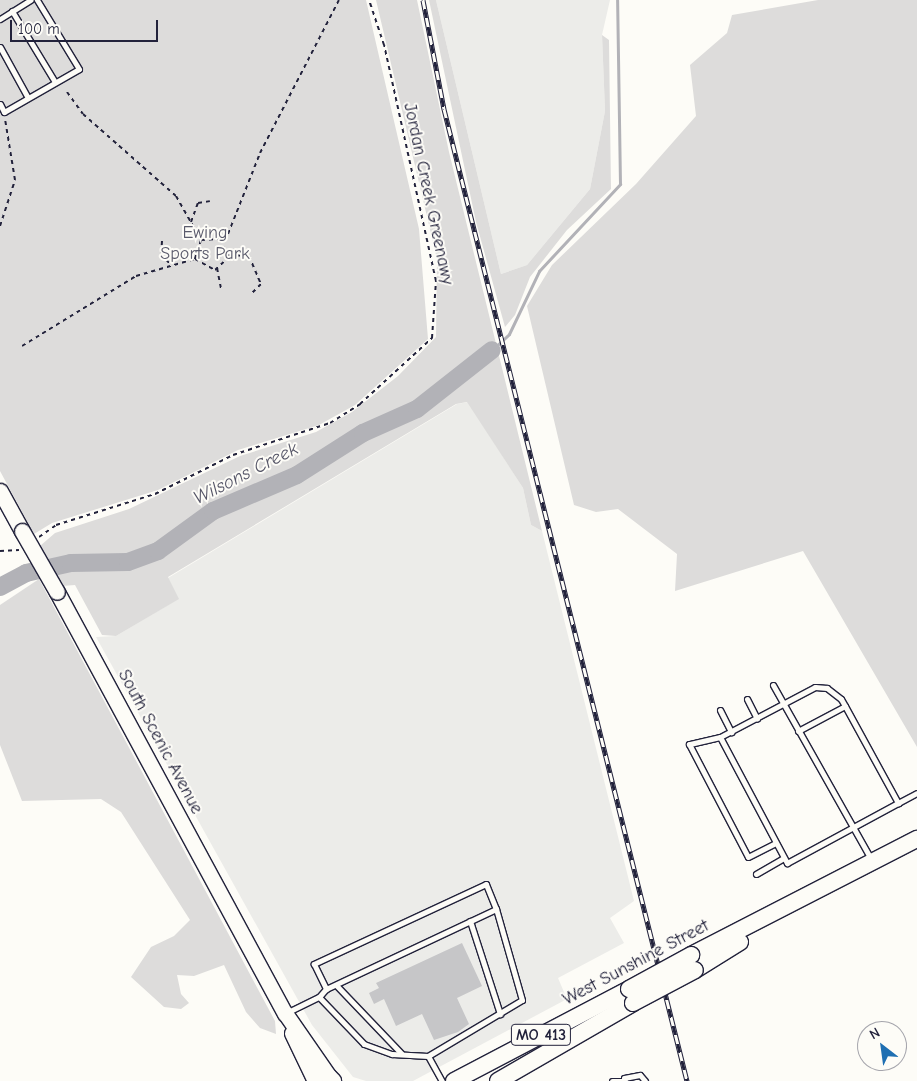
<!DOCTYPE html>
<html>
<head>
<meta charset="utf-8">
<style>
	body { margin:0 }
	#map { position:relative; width:917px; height:1081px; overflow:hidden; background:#fdfcf7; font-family:"Comic Neue",sans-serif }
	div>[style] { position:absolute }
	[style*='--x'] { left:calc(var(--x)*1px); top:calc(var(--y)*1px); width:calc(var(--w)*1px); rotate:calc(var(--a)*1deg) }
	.built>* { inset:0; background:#ecece9 }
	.green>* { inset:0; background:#dddcdb }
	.stream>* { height:3px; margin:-1.5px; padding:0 1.5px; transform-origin:1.5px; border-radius:1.5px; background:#b2b2b7 }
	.river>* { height:18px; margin:-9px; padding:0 9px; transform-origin:9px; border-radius:9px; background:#b2b2b7 }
	.building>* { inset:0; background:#c6c6c8 }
	.path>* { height:2px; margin-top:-1px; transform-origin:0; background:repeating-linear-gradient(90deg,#22223b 0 4px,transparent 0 8px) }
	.roads { filter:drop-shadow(1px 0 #22223b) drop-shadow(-1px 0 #22223b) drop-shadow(0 1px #22223b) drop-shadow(0 -1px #22223b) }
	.lane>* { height:5px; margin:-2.5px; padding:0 2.5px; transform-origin:2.5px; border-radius:2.5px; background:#fdfcf7 }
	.secondary>* { height:15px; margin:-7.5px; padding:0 7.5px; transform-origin:7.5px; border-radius:7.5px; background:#fdfcf7 }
	.primary>* { height:16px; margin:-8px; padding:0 8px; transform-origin:8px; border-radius:8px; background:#fdfcf7 }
	.rail>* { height:5px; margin-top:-2.5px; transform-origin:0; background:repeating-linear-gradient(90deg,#fdfcf7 0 9px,#22223b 0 18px); box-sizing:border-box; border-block:1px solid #22223b }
	.bridges { filter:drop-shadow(1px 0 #22223b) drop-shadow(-1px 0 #22223b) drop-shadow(0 1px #22223b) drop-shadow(0 -1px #22223b) }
	.secondary-bridge>* { height:15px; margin:-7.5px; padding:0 7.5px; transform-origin:7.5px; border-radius:7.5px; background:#fdfcf7 }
	.primary-bridge>* { height:16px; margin:-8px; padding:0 8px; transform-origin:8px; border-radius:8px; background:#fdfcf7 }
	span { translate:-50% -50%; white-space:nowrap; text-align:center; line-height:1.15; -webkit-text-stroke:4px #fdfcf7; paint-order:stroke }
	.shield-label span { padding:1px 4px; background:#fdfcf7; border:1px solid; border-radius:4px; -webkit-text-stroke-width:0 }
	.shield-label { font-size:16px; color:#22223b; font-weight:700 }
	.street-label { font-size:18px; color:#22223b }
	.park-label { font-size:18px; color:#5a5a6b }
	.water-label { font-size:19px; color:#545466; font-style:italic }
	.north { position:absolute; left:857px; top:1021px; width:50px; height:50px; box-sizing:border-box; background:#fdfcf7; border:1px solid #a5a5ac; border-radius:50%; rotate:330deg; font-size:14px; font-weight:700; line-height:20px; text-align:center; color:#22223b }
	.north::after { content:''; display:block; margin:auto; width:18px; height:22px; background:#1f6fb2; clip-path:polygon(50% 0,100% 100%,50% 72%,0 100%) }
	.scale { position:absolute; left:10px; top:20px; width:148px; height:22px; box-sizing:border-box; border:2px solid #22223b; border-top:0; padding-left:6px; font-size:15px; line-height:18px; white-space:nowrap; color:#22223b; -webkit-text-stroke:4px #fdfcf7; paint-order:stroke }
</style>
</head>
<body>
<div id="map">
	<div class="built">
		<i style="clip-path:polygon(436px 0,610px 0,602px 35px,605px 111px,590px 189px,527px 265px,501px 274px)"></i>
		<i style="clip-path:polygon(468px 402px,523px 488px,531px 525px,542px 531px,634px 901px,610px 918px,624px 943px,558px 978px,567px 999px,413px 1081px,366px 1081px,353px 1077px,312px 1025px,96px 637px,116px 636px,178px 599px,168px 578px,457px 404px)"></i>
	</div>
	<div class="green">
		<i style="clip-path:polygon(0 0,366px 0,419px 229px,428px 339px,355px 405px,319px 425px,238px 450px,158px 490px,52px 523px,34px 534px,0 471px)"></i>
		<i style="clip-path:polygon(376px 0,417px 0,449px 152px,542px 531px,531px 525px,523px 488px,467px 402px,456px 404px,168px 577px,179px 599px,116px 636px,102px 635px,75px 585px,62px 586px,40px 546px,55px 533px,129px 509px,240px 456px,316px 432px,352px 412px,398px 376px,436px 337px,437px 259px)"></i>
		<i style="clip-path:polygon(429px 0,436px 0,501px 274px,527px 265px,590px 189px,605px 111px,602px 35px,609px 40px,611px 189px,567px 230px,530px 277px,515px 315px,505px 327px,476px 222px)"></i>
		<i style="clip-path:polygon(818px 0,917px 0,917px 747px,803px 551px,675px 591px,677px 554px,618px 509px,596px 512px,574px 505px,527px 306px,552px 265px,636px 184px,696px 116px,690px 65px,727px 33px,732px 15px)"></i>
		<i style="clip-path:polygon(39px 579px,275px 1021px,276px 1034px,260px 1028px,246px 1012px,224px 965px,194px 976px,177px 975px,181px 994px,189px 1003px,181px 1009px,164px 1007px,131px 977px,151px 947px,174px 936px,190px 920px,121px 812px,101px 799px,22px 801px,0 745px,0 605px)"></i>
	</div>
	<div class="stream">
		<i style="--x:492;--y:350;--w:23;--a:-43"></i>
		<i style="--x:509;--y:334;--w:70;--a:-64.5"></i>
		<i style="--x:539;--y:271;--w:119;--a:-47"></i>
		<i style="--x:620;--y:184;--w:184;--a:-90.9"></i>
	</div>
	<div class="river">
		<i style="--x:0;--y:587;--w:30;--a:-28"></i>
		<i style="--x:26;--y:573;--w:46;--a:-12.5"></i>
		<i style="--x:71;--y:563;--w:57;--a:-1"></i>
		<i style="--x:128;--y:562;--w:32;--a:-20"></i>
		<i style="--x:158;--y:551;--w:68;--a:-36"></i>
		<i style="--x:213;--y:511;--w:91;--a:-23.2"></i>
		<i style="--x:297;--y:475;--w:78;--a:-32.5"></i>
		<i style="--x:363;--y:433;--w:59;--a:-24"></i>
		<i style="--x:417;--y:409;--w:95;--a:-38.2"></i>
	</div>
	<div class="building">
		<i style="clip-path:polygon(462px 943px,482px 986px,457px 998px,469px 1024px,458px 1032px,434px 1040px,422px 1014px,396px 1026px,384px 999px,374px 1004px,369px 993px,379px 988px,376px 983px)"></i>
	</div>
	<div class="path">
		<i style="--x:67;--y:92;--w:27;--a:54"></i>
		<i style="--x:83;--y:114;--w:124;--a:41.4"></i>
		<i style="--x:176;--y:196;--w:51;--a:60.4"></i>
		<i style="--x:201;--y:240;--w:18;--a:-3"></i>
		<i style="--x:219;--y:239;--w:10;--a:-29"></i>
		<i style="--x:228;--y:234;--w:87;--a:-68.4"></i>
		<i style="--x:260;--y:153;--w:172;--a:-62.7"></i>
		<i style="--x:191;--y:222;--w:20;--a:-70"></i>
		<i style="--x:198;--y:203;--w:12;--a:-9"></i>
		<i style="--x:0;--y:226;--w:48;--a:-71.9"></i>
		<i style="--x:15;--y:180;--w:62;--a:-99.3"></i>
		<i style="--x:201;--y:240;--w:20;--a:108"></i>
		<i style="--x:195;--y:259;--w:23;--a:29"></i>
		<i style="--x:215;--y:270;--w:19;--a:-43"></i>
		<i style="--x:229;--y:257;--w:21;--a:-119"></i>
		<i style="--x:162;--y:241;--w:13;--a:94"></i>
		<i style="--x:161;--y:254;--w:12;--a:48"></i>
		<i style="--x:228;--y:255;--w:21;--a:3"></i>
		<i style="--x:249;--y:256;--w:30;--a:67"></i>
		<i style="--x:261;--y:284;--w:14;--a:135"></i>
		<i style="--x:217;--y:268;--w:21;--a:79"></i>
		<i style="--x:22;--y:346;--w:134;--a:-31.6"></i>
		<i style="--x:136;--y:276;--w:61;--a:-16.1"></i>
		<i style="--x:39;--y:537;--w:21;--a:-35"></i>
		<i style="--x:56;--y:525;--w:104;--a:-17.4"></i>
		<i style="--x:155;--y:494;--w:87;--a:-26.6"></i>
		<i style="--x:233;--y:455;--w:102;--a:-18.3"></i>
		<i style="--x:330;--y:423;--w:36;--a:-32"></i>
		<i style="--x:360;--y:404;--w:98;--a:-42.5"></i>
		<i style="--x:432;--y:338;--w:57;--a:-86"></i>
		<i style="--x:436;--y:281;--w:242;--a:-102.4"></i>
		<i style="--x:384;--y:45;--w:47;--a:-108.4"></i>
		<i style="--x:0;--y:551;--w:19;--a:-3"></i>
	</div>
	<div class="roads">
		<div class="lane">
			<i style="--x:12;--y:11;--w:83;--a:58.8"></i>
			<i style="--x:0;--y:19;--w:36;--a:-32"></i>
			<i style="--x:0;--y:47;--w:58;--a:61.2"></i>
			<i style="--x:0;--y:104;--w:9;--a:63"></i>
			<i style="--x:4;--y:112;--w:86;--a:-29.8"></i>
			<i style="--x:79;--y:69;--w:81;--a:-121.3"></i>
			<i style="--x:773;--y:685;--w:200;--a:60.6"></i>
			<i style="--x:747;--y:699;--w:22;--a:63"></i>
			<i style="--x:845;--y:706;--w:111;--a:61.3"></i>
			<i style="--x:898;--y:803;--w:21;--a:-28"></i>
			<i style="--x:720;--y:710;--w:25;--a:63"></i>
			<i style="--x:798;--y:731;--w:53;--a:-28"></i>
			<i style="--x:845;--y:706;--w:8;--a:-120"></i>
			<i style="--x:841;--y:699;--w:18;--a:-142"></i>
			<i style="--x:827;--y:688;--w:12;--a:-175"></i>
			<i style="--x:815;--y:687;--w:107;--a:152.2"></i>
			<i style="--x:720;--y:737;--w:143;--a:62"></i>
			<i style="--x:787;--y:863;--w:126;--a:-28.4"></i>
			<i style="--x:720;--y:737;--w:32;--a:167"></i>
			<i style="--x:689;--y:744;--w:127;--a:62.4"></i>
			<i style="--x:748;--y:857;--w:31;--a:-27"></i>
			<i style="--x:756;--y:874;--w:32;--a:-30"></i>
			<i style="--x:470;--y:921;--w:98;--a:72.1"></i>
			<i style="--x:336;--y:985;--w:95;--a:46.3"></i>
			<i style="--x:319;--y:997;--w:11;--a:-49"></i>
			<i style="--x:326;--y:989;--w:188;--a:-25.2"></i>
			<i style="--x:496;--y:909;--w:27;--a:-112"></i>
			<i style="--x:486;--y:884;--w:190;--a:155.1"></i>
			<i style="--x:314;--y:964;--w:28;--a:64"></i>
			<i style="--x:288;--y:1012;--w:34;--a:-26"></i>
			<i style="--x:319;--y:997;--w:65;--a:46.2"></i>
			<i style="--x:364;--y:1044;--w:30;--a:20"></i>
			<i style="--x:392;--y:1054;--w:36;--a:3"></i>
			<i style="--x:428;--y:1056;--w:29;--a:61"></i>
			<i style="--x:428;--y:1056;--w:109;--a:-30.8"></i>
			<i style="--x:522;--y:1000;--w:95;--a:-105.9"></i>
			<i style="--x:624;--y:1078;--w:16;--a:-11"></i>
			<i style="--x:640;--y:1075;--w:8;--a:50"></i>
			<i style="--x:612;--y:1081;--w:13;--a:0"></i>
		</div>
		<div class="secondary">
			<i style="--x:0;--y:491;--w:46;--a:61.2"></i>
			<i style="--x:57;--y:592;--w:479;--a:61.6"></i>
			<i style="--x:285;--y:1013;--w:83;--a:55.3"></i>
			<i style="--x:292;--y:1033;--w:53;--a:64.4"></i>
		</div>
		<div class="primary">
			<i style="--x:691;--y:955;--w:254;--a:-27.2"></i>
			<i style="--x:695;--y:970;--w:53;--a:-31.9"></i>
			<i style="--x:329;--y:1077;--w:6;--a:45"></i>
			<i style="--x:454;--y:1081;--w:198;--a:-27.7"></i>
			<i style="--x:498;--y:1081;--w:156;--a:-30"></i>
		</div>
	</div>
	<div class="rail">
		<i style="--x:423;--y:0;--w:111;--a:79.1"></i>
		<i style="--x:444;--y:109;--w:1002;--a:75.96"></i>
	</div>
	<div class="bridges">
		<div class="secondary-bridge">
			<i style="--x:22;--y:531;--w:70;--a:60.2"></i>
		</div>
		<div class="primary-bridge">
			<i style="--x:629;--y:989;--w:71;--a:-28.7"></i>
			<i style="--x:633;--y:1003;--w:70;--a:-28"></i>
		</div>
	</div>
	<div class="shield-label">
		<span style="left:541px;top:1035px">MO 413</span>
	</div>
	<div class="street-label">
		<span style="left:428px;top:194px;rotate:78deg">Jordan Creek Greenawy</span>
		<span style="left:160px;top:742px;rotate:62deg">South Scenic Avenue</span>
		<span style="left:636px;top:963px;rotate:-28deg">West Sunshine Street</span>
	</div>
	<div class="park-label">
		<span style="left:205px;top:244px">Ewing<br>Sports Park</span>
	</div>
	<div class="water-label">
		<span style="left:246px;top:474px;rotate:-27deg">Wilsons Creek</span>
	</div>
	<div class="north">N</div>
	<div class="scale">100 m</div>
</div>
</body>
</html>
